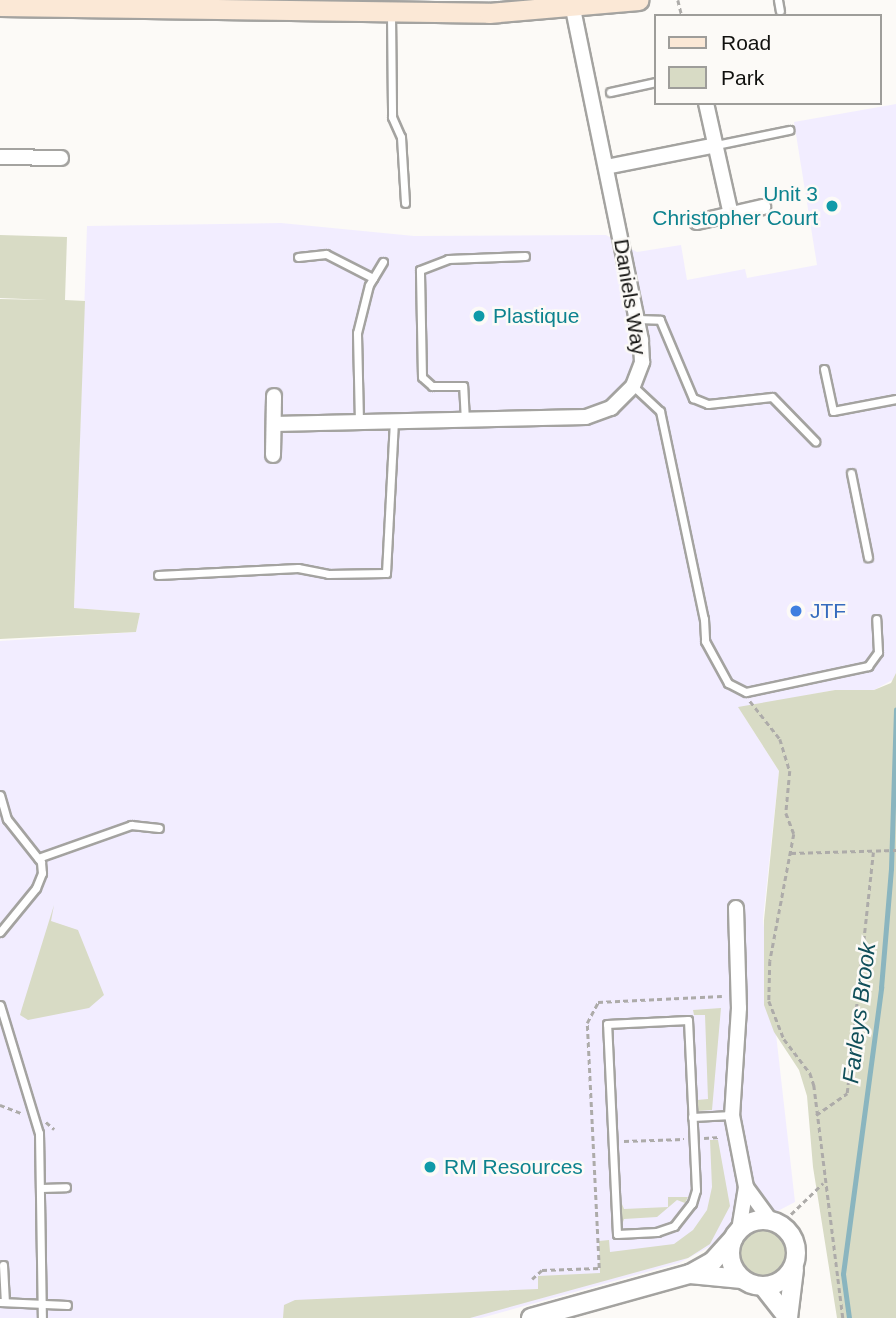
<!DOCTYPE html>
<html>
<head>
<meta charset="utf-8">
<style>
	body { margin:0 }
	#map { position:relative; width:896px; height:1318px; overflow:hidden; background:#fcfaf7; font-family:Arial,sans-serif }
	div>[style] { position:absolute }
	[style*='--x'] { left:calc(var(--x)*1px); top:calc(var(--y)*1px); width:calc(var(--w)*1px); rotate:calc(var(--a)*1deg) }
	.industrial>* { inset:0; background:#f2edff }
	.green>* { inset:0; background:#d8dbc5 }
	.round { border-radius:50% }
	.stream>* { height:4.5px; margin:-2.25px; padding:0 2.25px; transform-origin:2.25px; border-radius:2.25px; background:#8ab5bf }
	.path>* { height:2.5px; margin-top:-1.25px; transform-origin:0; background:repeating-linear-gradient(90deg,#adaba9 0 5px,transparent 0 8.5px) }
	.roads { filter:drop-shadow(2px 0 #a4a3a0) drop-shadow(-2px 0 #a4a3a0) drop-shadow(0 2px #a4a3a0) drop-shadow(0 -2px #a4a3a0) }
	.service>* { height:7px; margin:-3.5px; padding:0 3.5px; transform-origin:3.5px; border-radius:3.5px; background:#fff }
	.minor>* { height:14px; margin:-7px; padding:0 7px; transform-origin:7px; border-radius:7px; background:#fff }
	.tertiary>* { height:18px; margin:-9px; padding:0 9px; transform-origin:9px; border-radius:9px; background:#fff }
	.tertiary>.ring { margin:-9px; padding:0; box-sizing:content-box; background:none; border:18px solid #fff; border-radius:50% }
	.secondary>* { height:19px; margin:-9.5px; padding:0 9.5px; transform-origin:9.5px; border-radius:9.5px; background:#fbe8d6 }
	.dots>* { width:19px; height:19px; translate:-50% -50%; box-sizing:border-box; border:4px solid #fcfaf7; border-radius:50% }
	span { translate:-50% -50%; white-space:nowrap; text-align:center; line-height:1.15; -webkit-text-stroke:5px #fcfaf7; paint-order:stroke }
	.culture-label { font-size:21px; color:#0d838f }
	.right { translate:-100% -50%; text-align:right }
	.left { translate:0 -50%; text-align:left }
	.street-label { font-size:21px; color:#11110f }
	.shop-label { font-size:21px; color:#366cbe }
	.water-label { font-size:23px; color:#114f5a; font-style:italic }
	.legend { position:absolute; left:654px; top:14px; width:228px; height:91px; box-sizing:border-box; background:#fcfaf7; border:2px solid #9e9d9a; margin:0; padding:9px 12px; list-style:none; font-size:21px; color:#11110f }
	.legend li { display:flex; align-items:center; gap:14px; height:35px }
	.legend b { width:35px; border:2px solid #9e9d9a }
</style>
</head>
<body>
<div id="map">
	<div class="industrial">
		<i style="clip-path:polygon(896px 104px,896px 678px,874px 690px,835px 690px,739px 708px,779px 771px,763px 919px,795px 1202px,679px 1263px,481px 1318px,0 1318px,0 641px,136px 632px,140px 613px,74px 608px,87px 226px,281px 223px,414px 236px,606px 235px,637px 252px,681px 245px,687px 280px,745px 269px,747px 278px,817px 265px,794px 122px)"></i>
	</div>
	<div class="green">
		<i style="clip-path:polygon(0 235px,67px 237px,65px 300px,85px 301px,74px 608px,140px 613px,136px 632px,0 639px,0 299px,48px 300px,0 298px)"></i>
		<i style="clip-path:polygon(896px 673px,896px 1318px,837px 1318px,813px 1167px,807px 1096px,799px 1070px,774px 1032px,764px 1005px,764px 920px,779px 771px,738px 707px,835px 690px,874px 690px,891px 683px)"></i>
		<i style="clip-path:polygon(54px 905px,51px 921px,78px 930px,104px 995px,89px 1008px,28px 1020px,20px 1015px,22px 1008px)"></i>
		<i style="clip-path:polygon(721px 1008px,712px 1110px,698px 1111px,697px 1100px,708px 1099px,705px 1015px,694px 1015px,693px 1010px)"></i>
		<i style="clip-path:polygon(710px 1140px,718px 1140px,730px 1206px,710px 1244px,688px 1258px,470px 1318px,283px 1318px,284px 1305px,295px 1300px,538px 1289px,538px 1276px,600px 1273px,599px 1241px,609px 1240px,610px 1252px,674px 1244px,693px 1230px,707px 1210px,712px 1187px)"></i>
		<i style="clip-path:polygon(668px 1197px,688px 1197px,685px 1203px,677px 1200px,657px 1217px,624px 1219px,621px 1228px,620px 1199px,624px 1209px,668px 1207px)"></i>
		<i class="round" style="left:738px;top:1229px;width:50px;height:50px"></i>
	</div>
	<div class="stream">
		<i style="--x:849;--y:1318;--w:44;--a:-97.8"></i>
		<i style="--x:843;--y:1274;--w:289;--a:-82.4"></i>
		<i style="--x:881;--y:988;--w:119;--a:-85.2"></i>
		<i style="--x:891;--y:869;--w:159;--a:-88.2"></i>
	</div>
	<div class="path">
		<i style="--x:678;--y:0;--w:16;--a:76"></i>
		<i style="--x:750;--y:701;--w:48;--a:51.7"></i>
		<i style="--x:780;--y:739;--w:34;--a:73"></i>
		<i style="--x:790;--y:771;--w:42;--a:95.4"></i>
		<i style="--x:786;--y:813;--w:22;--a:69"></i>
		<i style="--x:794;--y:834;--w:129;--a:100.7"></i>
		<i style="--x:770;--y:961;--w:40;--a:91.4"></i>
		<i style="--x:769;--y:1001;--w:41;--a:68.5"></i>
		<i style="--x:784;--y:1039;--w:43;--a:52.6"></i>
		<i style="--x:810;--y:1073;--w:13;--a:72"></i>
		<i style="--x:814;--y:1085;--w:235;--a:82.9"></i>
		<i style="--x:791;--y:853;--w:105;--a:-1.6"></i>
		<i style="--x:0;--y:1105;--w:25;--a:21"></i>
		<i style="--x:816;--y:1115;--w:38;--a:-35"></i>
		<i style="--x:847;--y:1093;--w:242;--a:-83.8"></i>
		<i style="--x:46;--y:1122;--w:11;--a:41"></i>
		<i style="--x:704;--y:1138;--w:16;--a:-4"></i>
		<i style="--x:624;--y:1141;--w:60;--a:-1.9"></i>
		<i style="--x:785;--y:1220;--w:53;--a:-44.2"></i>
		<i style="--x:532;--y:1279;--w:13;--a:-42"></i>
		<i style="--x:542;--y:1270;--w:57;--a:-2"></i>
		<i style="--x:599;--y:1268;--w:245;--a:-92.8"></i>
		<i style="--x:587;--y:1023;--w:24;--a:-62"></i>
		<i style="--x:598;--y:1002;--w:124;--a:-2.8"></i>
	</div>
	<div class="roads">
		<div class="service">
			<i style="--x:778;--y:0;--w:11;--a:80"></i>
			<i style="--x:391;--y:14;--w:103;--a:89.4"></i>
			<i style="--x:392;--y:117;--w:22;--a:66"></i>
			<i style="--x:401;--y:137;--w:66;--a:86.5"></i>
			<i style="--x:610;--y:92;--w:47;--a:-12.3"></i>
			<i style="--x:716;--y:145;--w:75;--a:-11.6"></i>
			<i style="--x:298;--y:257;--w:28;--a:-6"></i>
			<i style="--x:326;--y:254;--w:53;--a:27.1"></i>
			<i style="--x:637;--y:319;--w:23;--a:2"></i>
			<i style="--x:660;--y:320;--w:85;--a:67.1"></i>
			<i style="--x:693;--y:398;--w:16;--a:22"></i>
			<i style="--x:708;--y:404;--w:64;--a:-6.2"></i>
			<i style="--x:772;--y:397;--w:62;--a:45.7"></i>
			<i style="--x:824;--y:369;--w:43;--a:77.9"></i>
			<i style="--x:833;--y:411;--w:64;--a:-10.8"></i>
			<i style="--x:633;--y:386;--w:37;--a:43"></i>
			<i style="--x:660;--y:411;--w:213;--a:78.1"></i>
			<i style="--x:704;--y:619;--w:22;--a:87"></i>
			<i style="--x:705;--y:641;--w:48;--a:61.3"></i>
			<i style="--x:728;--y:683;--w:20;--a:27"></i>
			<i style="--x:746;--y:692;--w:125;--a:-12"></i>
			<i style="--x:868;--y:666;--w:17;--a:-54"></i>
			<i style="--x:878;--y:652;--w:33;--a:-93"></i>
			<i style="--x:465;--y:421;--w:35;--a:-93"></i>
			<i style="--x:463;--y:386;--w:31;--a:180"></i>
			<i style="--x:432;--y:386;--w:13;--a:-138"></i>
			<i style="--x:422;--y:377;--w:107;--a:-91.1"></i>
			<i style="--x:420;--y:270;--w:30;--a:-21"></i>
			<i style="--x:448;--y:259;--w:77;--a:-2.2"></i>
			<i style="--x:359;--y:422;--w:89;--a:-91.3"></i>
			<i style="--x:357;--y:333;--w:49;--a:-76"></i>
			<i style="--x:369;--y:285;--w:27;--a:-59"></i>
			<i style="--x:851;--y:473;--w:86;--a:78.6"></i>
			<i style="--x:158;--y:575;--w:140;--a:-2.9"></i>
			<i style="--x:298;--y:568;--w:31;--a:11"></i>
			<i style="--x:328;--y:574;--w:58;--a:-1"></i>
			<i style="--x:386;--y:573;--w:151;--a:-87"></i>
			<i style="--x:0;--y:795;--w:25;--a:74"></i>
			<i style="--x:7;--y:819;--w:55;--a:51.7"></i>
			<i style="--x:41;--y:862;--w:11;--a:85"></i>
			<i style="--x:42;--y:873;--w:16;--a:112"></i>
			<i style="--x:36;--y:888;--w:57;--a:129.3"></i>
			<i style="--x:38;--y:858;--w:99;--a:-19.5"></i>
			<i style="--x:131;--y:825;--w:28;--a:6"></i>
			<i style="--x:0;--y:1005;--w:134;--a:73.1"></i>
			<i style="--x:39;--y:1133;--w:185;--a:89.1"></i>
			<i style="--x:688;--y:1020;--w:170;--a:87.3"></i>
			<i style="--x:696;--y:1190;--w:14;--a:107"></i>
			<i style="--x:692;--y:1203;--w:29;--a:128"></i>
			<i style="--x:674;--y:1226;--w:18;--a:161"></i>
			<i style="--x:657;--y:1232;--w:40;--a:177.1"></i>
			<i style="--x:617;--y:1234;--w:210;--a:-92.7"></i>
			<i style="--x:607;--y:1024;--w:81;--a:-2.8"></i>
			<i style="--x:692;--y:1117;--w:40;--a:-2.9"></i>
			<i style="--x:41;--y:1188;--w:25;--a:-2"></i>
			<i style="--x:3;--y:1265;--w:37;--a:87"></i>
			<i style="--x:0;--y:1302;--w:67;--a:2.6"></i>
		</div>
		<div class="minor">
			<i style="--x:706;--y:103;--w:115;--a:77.4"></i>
			<i style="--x:0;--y:157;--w:61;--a:0.9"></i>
			<i style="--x:606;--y:167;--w:112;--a:-11.3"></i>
			<i style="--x:697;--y:222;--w:68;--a:-12.8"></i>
			<i style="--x:274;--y:424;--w:312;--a:-1.3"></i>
			<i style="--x:586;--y:417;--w:27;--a:-20"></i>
			<i style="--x:611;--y:408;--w:31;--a:-45"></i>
			<i style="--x:633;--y:386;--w:26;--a:-69"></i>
			<i style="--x:642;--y:362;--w:22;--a:-93"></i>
			<i style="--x:641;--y:340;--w:338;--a:-101.6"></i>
			<i style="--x:273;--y:455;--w:59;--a:-89"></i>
			<i style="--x:736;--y:908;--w:100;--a:88.3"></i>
			<i style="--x:739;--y:1008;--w:107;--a:93.7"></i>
			<i style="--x:732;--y:1115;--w:73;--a:79"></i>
			<i style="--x:746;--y:1187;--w:44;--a:99.2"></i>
			<i style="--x:746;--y:1187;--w:41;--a:54"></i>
		</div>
		<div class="tertiary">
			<i class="ring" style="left:730px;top:1220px;width:48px;height:48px"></i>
			<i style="--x:690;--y:1274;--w:52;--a:5.5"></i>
			<i style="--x:763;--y:1286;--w:41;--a:52"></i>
			<i style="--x:531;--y:1318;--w:165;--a:-15.5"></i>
			<i style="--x:690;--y:1274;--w:26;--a:-29"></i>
			<i style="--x:713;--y:1261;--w:30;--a:-48"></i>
			<i style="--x:788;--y:1318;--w:49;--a:-83"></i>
		</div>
		<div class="secondary">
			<i style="--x:0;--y:6;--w:489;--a:0.8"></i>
			<i style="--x:489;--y:13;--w:150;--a:-5"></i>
		</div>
	</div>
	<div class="dots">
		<i style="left:832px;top:206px;background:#0f9aa8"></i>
		<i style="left:479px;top:316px;background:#0f9aa8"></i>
		<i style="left:796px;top:611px;background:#3f7fe0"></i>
		<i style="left:430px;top:1167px;background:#0f9aa8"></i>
	</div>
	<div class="culture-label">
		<span class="right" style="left:818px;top:206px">Unit 3<br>Christopher Court</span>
		<span class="left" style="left:493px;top:316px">Plastique</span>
		<span class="left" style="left:444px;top:1167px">RM Resources</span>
	</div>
	<div class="street-label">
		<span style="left:630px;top:297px;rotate:81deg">Daniels Way</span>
	</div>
	<div class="shop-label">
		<span class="left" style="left:810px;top:611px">JTF</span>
	</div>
	<div class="water-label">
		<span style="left:859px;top:1013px;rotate:-83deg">Farleys Brook</span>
	</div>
	<ul class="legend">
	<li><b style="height:9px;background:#fbe8d6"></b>Road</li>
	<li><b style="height:19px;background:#d8dbc5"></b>Park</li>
	</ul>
</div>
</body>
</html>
